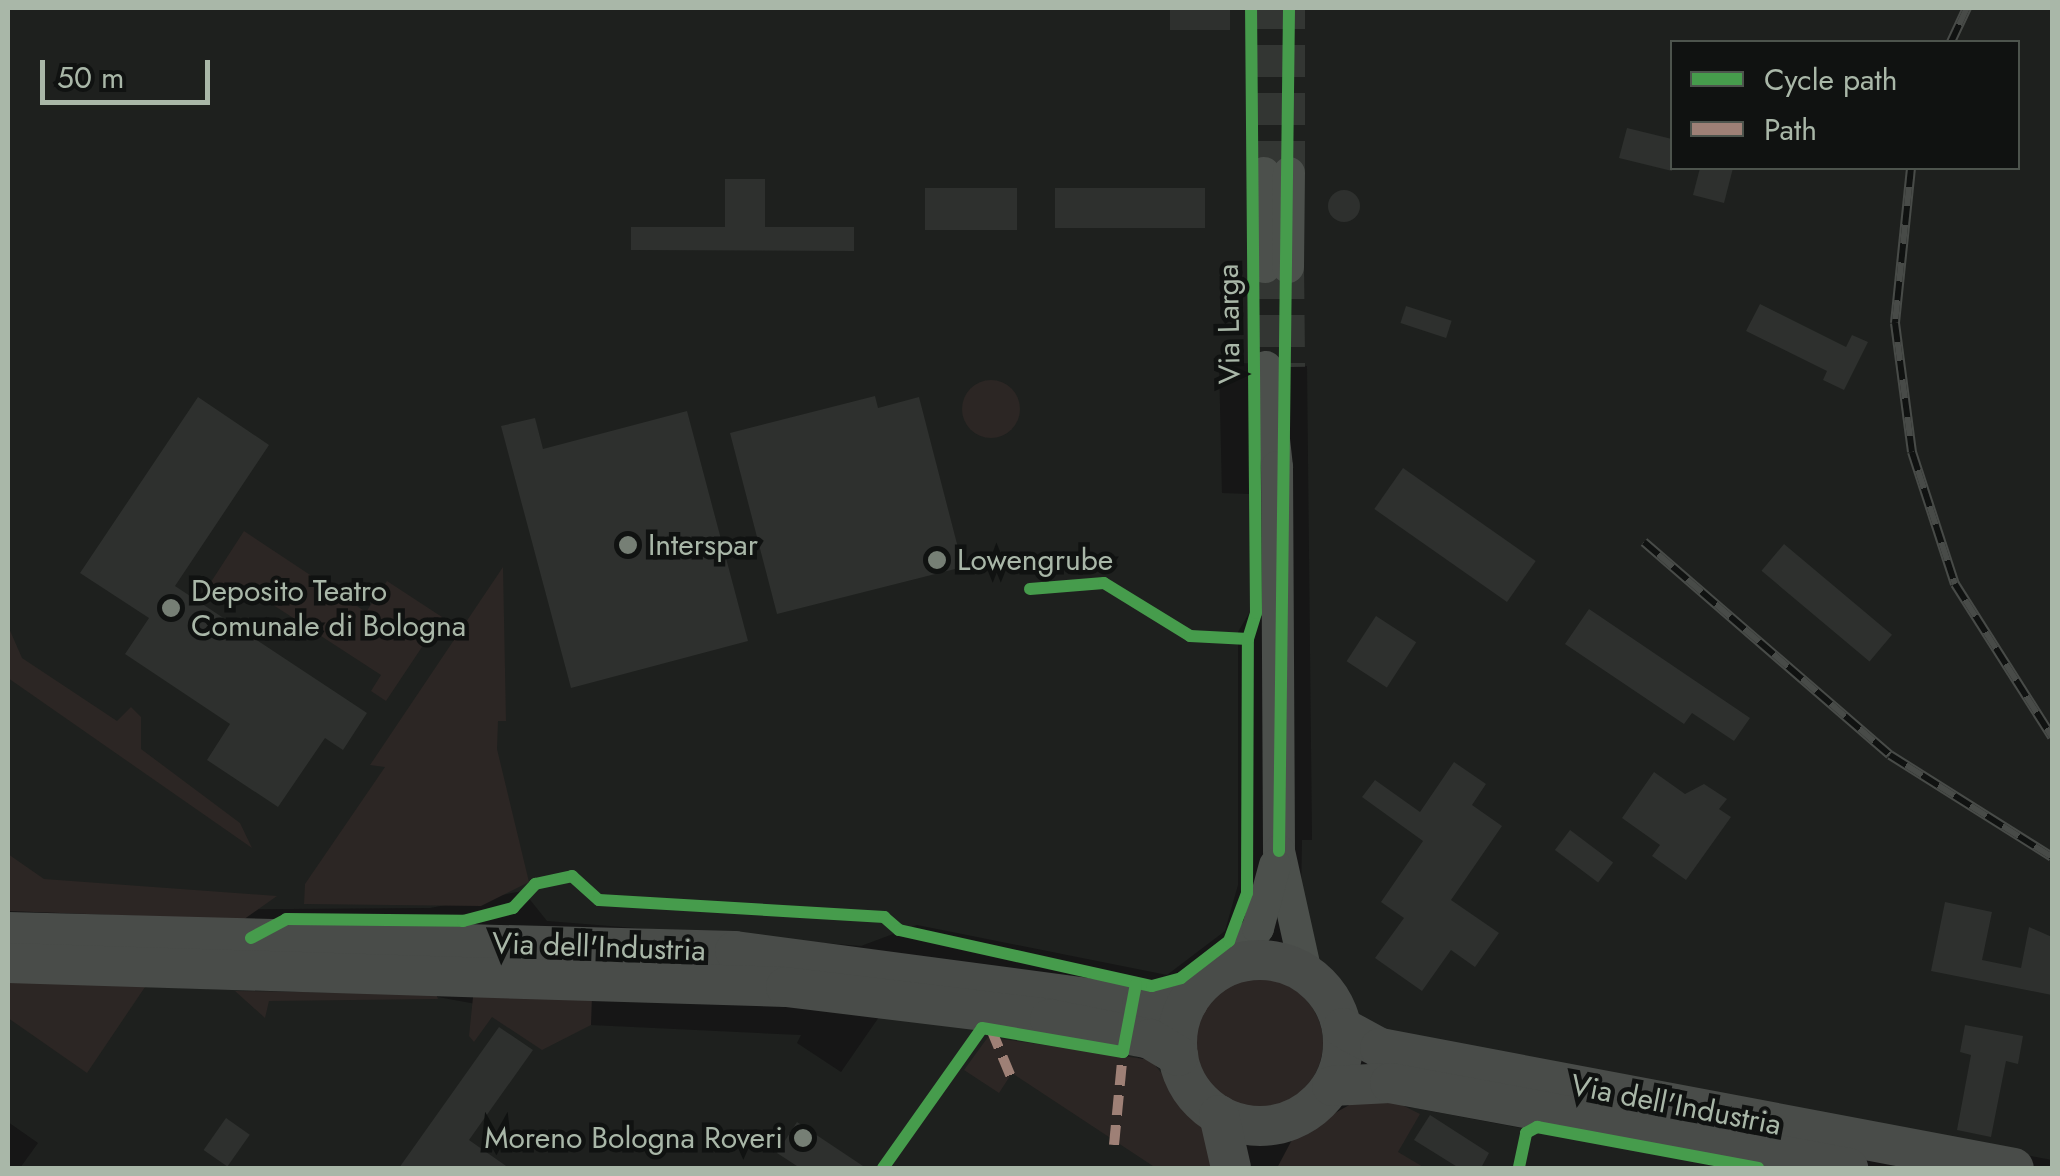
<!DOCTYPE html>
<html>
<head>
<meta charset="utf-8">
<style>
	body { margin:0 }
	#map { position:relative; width:2060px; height:1176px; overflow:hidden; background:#161616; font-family:Jost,sans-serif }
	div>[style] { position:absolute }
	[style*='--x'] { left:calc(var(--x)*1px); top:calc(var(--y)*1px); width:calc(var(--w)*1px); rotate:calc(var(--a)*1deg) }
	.built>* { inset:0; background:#1e201e }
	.green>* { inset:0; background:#2c2624 }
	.round { border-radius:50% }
	.building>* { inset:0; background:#2e302e; transform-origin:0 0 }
	.minor-tunnel>* { height:32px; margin-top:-16px; transform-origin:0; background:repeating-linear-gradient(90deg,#333633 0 32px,transparent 0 48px) }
	.minor>* { height:32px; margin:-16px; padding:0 16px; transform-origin:16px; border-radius:16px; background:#4c504c }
	.major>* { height:40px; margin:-20px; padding:0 20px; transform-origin:20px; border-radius:20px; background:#494c49 }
	.major>.ring { margin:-20px; padding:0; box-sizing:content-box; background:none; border:40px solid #494c49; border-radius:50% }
	.rail>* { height:10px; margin-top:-5px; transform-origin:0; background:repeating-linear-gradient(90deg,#101211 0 19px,#484b48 0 38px); box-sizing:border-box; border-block:2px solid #484b48 }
	.quiet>* { height:10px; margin-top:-5px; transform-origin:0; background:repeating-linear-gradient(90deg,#9e8076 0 20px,transparent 0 30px) }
	.cycleway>* { height:12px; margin:-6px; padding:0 6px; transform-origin:6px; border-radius:6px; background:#469c4c }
	.dots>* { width:28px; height:28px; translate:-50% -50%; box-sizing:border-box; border:5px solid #101211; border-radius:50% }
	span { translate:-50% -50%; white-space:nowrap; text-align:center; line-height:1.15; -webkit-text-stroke:9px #101211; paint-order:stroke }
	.street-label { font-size:30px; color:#a9b7a8 }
	.poi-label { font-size:30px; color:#a9b7a8 }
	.left { translate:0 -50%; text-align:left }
	.right { translate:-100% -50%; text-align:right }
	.frame { position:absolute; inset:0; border:10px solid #a9b7a8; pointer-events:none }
	.legend { position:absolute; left:1670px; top:40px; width:350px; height:130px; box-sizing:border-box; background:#101211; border:2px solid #4d544d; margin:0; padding:12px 18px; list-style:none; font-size:30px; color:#a9b7a8 }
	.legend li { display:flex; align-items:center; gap:20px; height:50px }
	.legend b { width:50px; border:2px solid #4d544d }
	.scale { position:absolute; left:40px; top:60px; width:170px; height:45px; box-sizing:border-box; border:5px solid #a9b7a8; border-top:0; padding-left:12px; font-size:30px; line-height:35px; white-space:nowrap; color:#a9b7a8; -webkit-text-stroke:8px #101211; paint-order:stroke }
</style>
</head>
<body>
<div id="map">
	<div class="built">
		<i style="clip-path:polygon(evenodd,8px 8px,2052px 8px,2052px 1160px,1387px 1035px,1356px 1014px,1319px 965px,1301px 894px,1302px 840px,1312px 840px,1307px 366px,1219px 362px,1222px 493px,1250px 494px,1251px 610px,1238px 632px,1238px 885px,1225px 931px,1167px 975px,917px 925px,861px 946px,547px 921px,523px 891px,430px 908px,8px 911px,8px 8px,1672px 42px,2018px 42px,2018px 168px,1672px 168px,1672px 42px)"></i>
		<i style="clip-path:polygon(8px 982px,438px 997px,591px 1025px,801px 1035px,797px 1043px,841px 1072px,879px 1017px,973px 1029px,1133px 1055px,1159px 1068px,1205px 1128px,1218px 1168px,20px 1168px,38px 1143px,8px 1122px)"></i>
		<i style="clip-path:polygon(1376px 1104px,1415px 1108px,1733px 1168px,1288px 1168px)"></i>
	</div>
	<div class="green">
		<i class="round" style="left:962px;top:380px;width:58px;height:58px"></i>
		<i style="clip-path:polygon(244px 531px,366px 612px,387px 581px,442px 617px,386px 701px,371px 691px,381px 675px,241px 584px,230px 599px,209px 585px)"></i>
		<i style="clip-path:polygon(503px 567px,506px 721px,498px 721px,497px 749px,529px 882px,481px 906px,304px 904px,305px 884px,385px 767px,370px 765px)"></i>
		<i style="clip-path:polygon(8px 626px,22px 658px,117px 721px,131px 707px,141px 717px,141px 749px,240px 823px,252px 848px,8px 678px)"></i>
		<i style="clip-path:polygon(8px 854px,44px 879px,277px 896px,243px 920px,8px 911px)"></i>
		<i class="round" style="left:1195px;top:979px;width:128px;height:128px"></i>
		<i style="clip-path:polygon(8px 982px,147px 984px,87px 1073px,8px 1018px)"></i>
		<i style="clip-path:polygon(235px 991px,436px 994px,438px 999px,269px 1001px,265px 1018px)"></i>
		<i style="clip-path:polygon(592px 996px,591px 1025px,542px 1050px,492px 1017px,474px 1042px,469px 1036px,473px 997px)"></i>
		<i style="clip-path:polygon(988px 1037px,1151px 1060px,1205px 1128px,1218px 1168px,1156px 1168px,1012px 1073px,999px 1093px,964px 1070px)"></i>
		<i style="clip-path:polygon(1390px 1099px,1420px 1114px,1398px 1152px,1425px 1168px,1277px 1168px,1294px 1136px,1351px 1104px)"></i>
	</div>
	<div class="building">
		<i style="left:1170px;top:10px;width:60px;height:20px"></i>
		<i style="clip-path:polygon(1627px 128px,1672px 139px,1672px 171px,1619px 158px)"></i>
		<i style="clip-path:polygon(1700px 168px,1733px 168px,1724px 203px,1693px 195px)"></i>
		<i style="clip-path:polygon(725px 179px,765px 179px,765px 227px,854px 227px,854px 251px,631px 250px,631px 227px,725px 227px)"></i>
		<i style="left:1017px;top:188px;width:42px;height:92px;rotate:90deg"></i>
		<i style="left:1055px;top:188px;width:150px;height:40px"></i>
		<i class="round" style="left:1328px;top:190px;width:32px;height:32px"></i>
		<i style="clip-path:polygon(1760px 304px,1846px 347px,1852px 335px,1868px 342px,1844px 390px,1823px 380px,1827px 371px,1746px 331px)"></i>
		<i style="left:1406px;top:306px;width:48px;height:18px;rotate:18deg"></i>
		<i style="clip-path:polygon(875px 396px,878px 408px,919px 397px,963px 567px,777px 614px,730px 433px)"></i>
		<i style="clip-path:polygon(198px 397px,269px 445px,175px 586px,367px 713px,343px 750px,325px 738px,278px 807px,207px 760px,230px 724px,125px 654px,149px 618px,80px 573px)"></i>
		<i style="clip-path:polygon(687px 411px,748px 641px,571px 688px,501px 426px,535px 418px,543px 449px)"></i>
		<i style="left:1403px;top:468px;width:162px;height:50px;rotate:35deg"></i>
		<i style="left:1784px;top:544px;width:141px;height:35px;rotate:40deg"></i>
		<i style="clip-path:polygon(1589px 609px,1750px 718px,1734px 741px,1692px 713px,1684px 724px,1565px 644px)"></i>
		<i style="left:1376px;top:616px;width:48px;height:54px;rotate:33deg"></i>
		<i style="clip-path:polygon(1454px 762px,1486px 784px,1472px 805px,1502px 826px,1451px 900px,1499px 933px,1475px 967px,1451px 950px,1422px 991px,1375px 958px,1404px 918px,1381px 902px,1423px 841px,1362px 797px,1375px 780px,1420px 812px)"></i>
		<i style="clip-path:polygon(1654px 772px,1685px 794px,1704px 784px,1727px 799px,1719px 809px,1731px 817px,1686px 880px,1652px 856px,1660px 845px,1622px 818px)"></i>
		<i style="left:1570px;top:830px;width:54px;height:25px;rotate:37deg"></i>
		<i style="clip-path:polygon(1945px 902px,1992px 912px,1982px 960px,2021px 968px,2029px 927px,2052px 937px,2052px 995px,1931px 971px)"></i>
		<i style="clip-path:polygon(1965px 1025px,2023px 1036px,2018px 1064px,2006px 1061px,1991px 1137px,1957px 1130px,1971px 1055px,1960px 1052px)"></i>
		<i style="clip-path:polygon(499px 1027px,533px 1050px,469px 1140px,509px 1168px,399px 1168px)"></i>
		<i style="clip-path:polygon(1430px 1115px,1489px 1153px,1481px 1168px,1459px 1168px,1414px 1140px)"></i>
		<i style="left:226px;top:1118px;width:29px;height:39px;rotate:35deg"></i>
		<i style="clip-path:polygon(797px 1122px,866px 1168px,800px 1168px,777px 1153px)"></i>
	</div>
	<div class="minor-tunnel">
		<i style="--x:1264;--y:173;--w:165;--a:-90"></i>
		<i style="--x:1289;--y:173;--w:165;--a:-90"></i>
		<i style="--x:1265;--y:267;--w:100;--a:89.4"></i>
		<i style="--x:1288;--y:267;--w:100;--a:89.4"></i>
	</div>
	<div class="minor">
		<i style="--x:1264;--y:173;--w:94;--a:89.4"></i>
		<i style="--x:1288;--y:267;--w:94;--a:-89.4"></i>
		<i style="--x:1266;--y:367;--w:101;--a:83.7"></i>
		<i style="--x:1277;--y:467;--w:384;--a:89.7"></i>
		<i style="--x:1279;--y:851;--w:125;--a:77.5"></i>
		<i style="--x:1233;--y:964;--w:44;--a:-55.2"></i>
		<i style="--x:1258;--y:928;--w:65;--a:-74.9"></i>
	</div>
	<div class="major">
		<i style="--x:8;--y:932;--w:727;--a:1.5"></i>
		<i style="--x:735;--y:951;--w:411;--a:7.6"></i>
		<i style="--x:1142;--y:1005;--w:46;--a:-3.7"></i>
		<i class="ring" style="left:1177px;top:960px;width:126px;height:126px"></i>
		<i style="--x:8;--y:963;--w:778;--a:1.77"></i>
		<i style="--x:786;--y:987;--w:266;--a:6.9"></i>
		<i style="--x:1050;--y:1019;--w:102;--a:11.3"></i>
		<i style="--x:1150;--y:1039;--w:33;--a:31"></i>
		<i style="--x:1343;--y:1028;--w:42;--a:28.4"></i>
		<i style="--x:1380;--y:1048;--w:645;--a:10.72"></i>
		<i style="--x:1332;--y:1086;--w:58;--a:-3"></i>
		<i style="--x:1390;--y:1083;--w:466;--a:10.5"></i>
		<i style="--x:1219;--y:1115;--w:54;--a:77.2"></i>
	</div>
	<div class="rail">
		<i style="--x:1951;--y:42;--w:38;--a:-65"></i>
		<i style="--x:1911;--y:168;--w:156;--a:95.9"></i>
		<i style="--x:1895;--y:323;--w:130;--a:82.5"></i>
		<i style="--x:1912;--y:452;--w:139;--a:72"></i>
		<i style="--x:1955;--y:584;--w:181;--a:57.6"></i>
		<i style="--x:1644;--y:542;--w:325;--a:40.9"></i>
		<i style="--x:1890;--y:755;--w:191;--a:32.2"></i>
	</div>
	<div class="quiet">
		<i style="--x:991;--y:1029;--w:52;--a:67.4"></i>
		<i style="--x:1114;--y:1145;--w:93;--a:-84.5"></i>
	</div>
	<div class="cycleway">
		<i style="--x:1030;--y:589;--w:74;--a:-4.6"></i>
		<i style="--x:1104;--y:583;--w:101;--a:31.6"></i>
		<i style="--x:1190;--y:636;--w:58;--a:3"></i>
		<i style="--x:1279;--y:851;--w:843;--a:-89.32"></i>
		<i style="--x:251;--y:938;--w:40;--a:-28"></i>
		<i style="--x:286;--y:919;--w:177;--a:0.6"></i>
		<i style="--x:463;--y:921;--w:52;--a:-14.6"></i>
		<i style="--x:513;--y:908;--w:33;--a:-47"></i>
		<i style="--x:535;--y:884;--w:38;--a:-12"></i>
		<i style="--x:572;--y:876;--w:36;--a:42"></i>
		<i style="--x:599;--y:900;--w:286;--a:3.4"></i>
		<i style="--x:884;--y:917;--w:20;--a:41"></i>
		<i style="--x:899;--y:930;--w:259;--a:12.5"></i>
		<i style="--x:1152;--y:986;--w:30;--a:-15"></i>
		<i style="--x:1181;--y:978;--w:61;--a:-37.6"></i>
		<i style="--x:1229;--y:941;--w:51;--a:-69.4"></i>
		<i style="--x:1247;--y:893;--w:254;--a:-89.8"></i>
		<i style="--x:1248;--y:639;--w:27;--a:-73"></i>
		<i style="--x:1256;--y:613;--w:605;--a:-90.47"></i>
		<i style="--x:1519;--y:1167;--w:35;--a:-78"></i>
		<i style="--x:1526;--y:1133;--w:13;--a:-29"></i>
		<i style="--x:1537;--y:1127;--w:225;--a:10.5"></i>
		<i style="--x:883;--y:1168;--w:171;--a:-54.7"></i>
		<i style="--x:982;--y:1028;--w:143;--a:9.7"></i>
		<i style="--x:1123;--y:1052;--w:69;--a:-79.2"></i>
	</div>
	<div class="dots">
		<i style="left:628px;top:545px;background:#767f75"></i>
		<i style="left:937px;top:560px;background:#767f75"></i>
		<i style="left:171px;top:608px;background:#767f75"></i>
		<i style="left:803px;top:1138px;background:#767f75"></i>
	</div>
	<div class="street-label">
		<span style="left:1229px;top:324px;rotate:-91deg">Via Larga</span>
		<span style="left:599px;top:947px;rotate:2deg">Via dell'Industria</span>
		<span style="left:1676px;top:1105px;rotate:11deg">Via dell'Industria</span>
	</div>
	<div class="poi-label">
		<span class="left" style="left:648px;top:545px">Interspar</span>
		<span class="left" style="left:957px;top:560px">Lowengrube</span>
		<span class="left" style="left:191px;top:608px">Deposito Teatro<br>Comunale di Bologna</span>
		<span class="right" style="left:783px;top:1138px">Moreno Bologna Roveri</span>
	</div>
	<div class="frame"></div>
	<ul class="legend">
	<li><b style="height:12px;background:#469c4c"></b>Cycle path</li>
	<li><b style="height:12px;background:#9e8076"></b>Path</li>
	</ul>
	<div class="scale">50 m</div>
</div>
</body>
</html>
